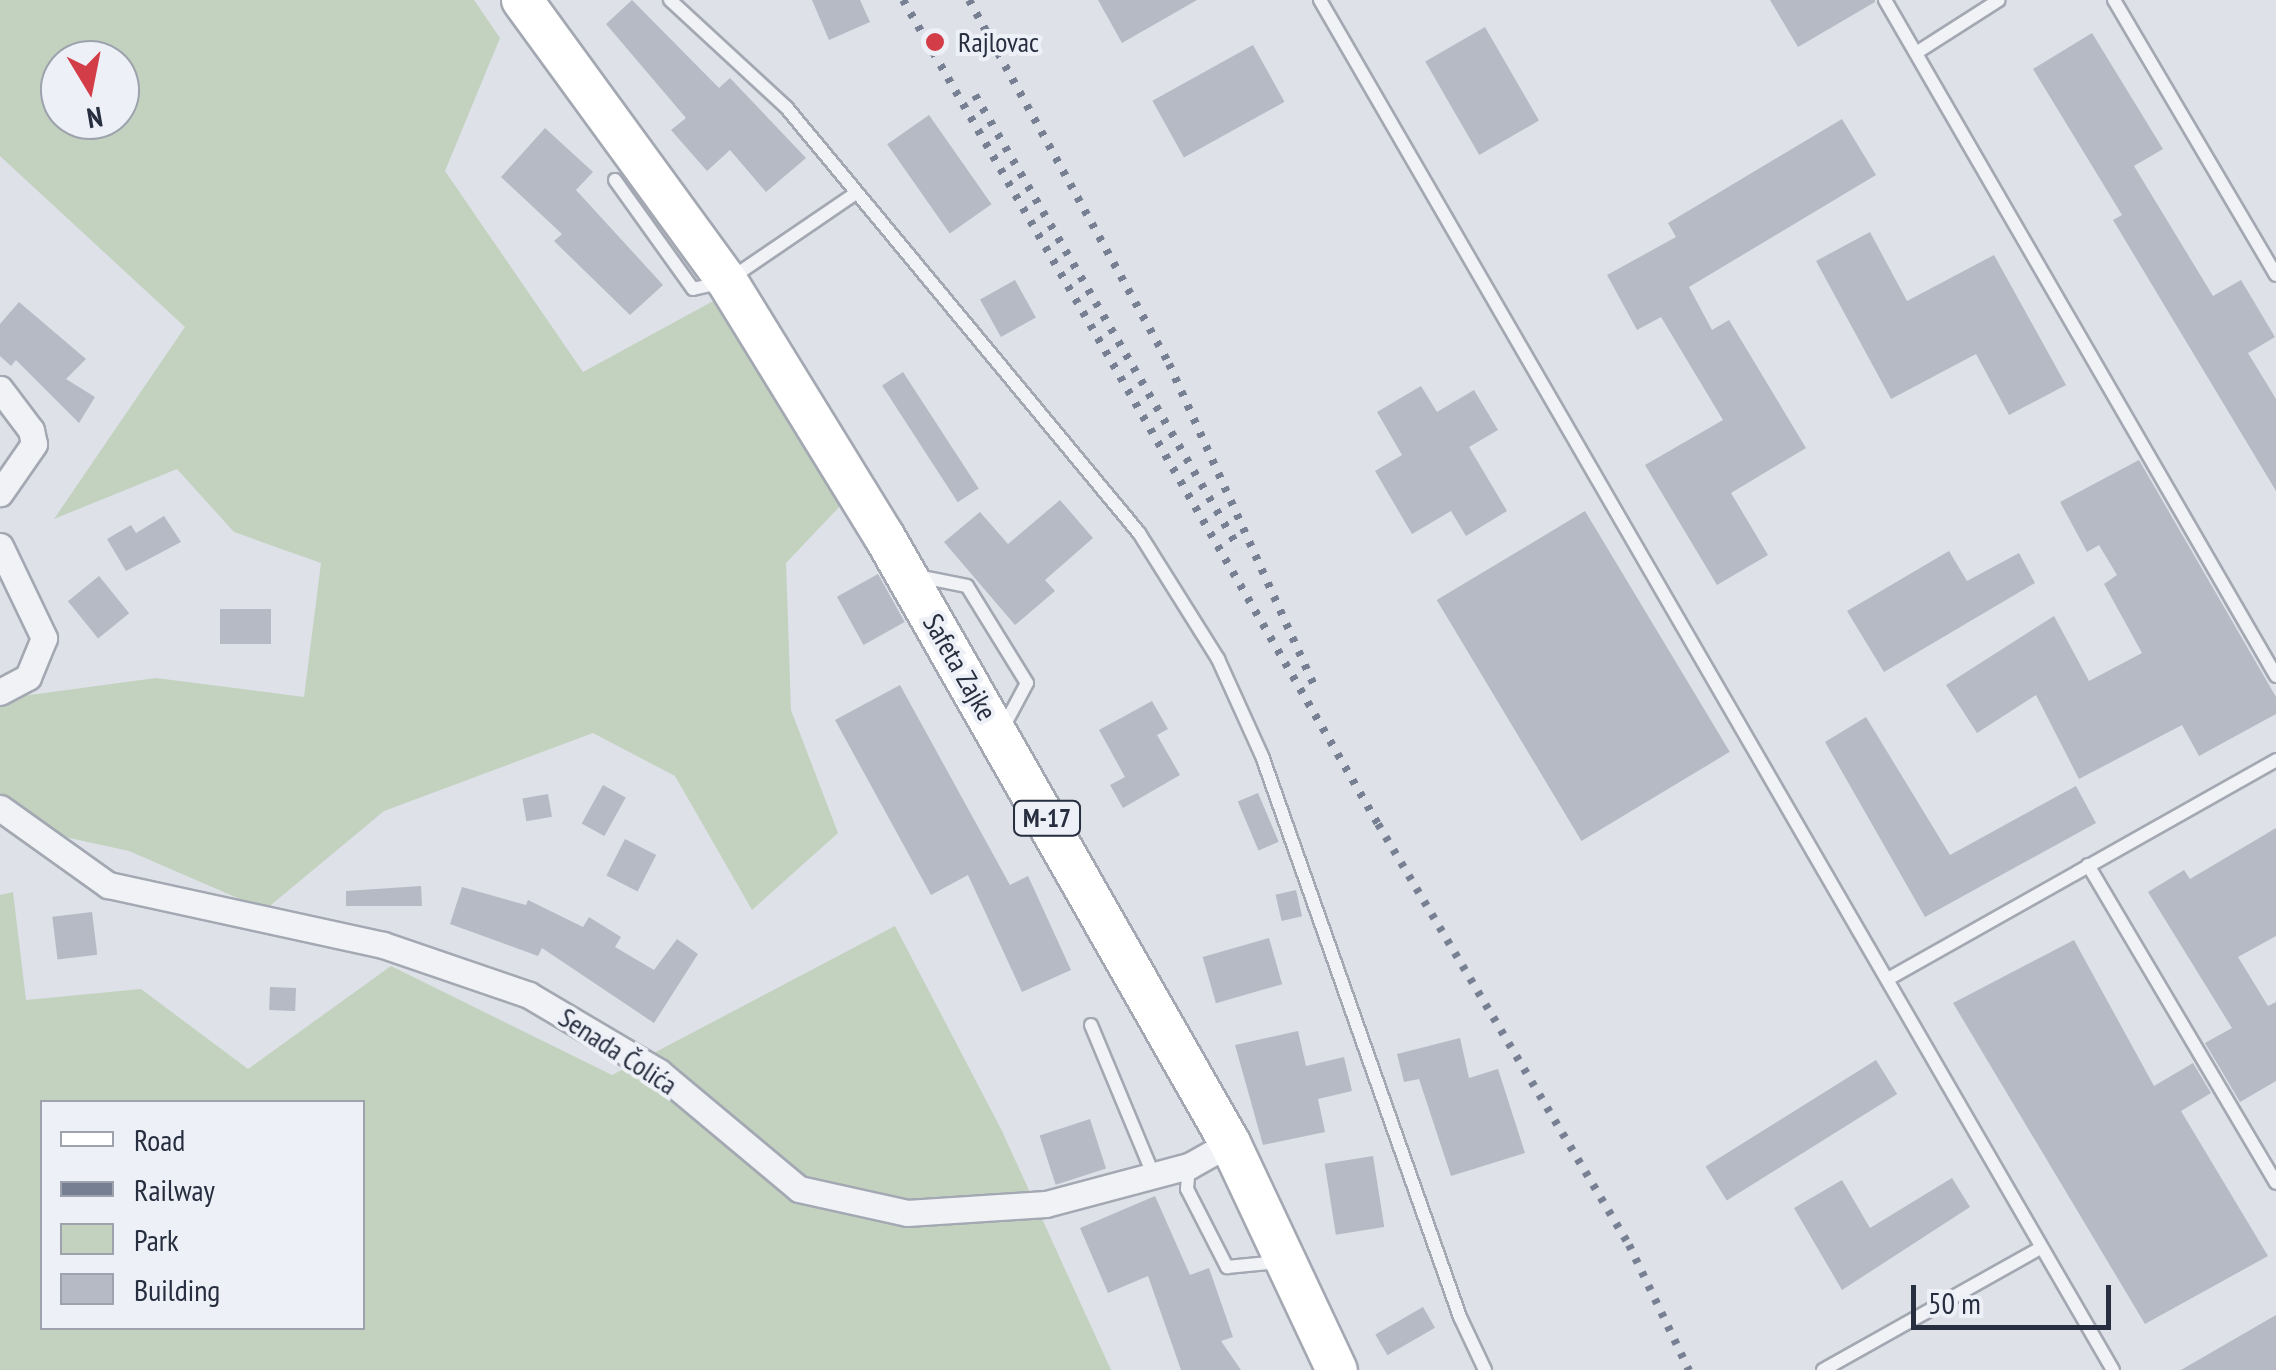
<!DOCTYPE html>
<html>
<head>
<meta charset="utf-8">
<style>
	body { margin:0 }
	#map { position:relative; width:2276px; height:1370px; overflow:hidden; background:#dee1e8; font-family:"PT Sans Narrow",sans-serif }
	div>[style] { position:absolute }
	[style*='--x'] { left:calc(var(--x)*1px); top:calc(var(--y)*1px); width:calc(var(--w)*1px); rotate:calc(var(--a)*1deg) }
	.green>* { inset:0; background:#c2d2bf }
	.building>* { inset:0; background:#b5bac5; transform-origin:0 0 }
	.roads { filter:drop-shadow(2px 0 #a3a8b2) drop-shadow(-2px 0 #a3a8b2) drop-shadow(0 2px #a3a8b2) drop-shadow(0 -2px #a3a8b2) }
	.lane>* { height:12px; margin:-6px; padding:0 6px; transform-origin:6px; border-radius:6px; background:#f1f2f6 }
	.street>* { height:25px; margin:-12.5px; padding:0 12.5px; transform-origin:12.5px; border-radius:12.5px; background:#f1f2f6 }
	.primary>* { height:40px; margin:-20px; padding:0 20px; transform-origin:20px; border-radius:20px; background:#fff }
	.rail>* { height:8px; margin-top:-4px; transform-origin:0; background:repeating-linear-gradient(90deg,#777f92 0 5px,transparent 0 15px) }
	.dots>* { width:28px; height:28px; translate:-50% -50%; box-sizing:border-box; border:5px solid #edf0f6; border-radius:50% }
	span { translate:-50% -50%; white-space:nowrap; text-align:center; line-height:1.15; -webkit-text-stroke:8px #edf0f6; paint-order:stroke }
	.shield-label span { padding:2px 8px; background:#edf0f6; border:2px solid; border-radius:8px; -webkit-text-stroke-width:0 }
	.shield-label { font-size:25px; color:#262e3f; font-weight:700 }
	.poi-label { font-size:28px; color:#262e3f }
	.left { translate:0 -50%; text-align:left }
	.street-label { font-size:28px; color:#262e3f }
	.legend { position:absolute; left:40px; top:1100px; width:325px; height:230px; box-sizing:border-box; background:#edf0f6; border:2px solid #9da2ad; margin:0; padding:12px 18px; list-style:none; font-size:30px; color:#262e3f }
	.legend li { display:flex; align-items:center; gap:20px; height:50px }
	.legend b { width:50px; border:2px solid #9da2ad }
	.north { position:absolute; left:40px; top:40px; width:100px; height:100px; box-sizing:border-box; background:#edf0f6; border:2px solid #9da2ad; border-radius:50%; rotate:170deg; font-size:28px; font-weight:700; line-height:40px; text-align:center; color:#262e3f }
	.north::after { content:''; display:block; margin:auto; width:35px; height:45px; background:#d33d48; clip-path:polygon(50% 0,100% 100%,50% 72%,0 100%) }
	.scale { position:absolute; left:1911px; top:1285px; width:200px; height:45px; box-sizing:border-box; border:5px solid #262e3f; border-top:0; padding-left:12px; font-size:30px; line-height:35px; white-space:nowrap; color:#262e3f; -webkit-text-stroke:8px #edf0f6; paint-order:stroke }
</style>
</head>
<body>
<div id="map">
	<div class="green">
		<i style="clip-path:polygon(evenodd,0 0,474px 0,500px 38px,445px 171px,583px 372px,715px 300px,842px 504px,786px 563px,791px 710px,838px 833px,752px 910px,675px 776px,593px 733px,384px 811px,265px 910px,129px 851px,65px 837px,0 793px,0 699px,156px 678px,304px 697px,321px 563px,234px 532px,177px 469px,54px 519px,185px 327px,0 156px,0 0,60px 60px,120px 60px,120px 120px,60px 120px,60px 60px)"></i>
		<i style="clip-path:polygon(evenodd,13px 892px,26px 1000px,141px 989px,248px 1069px,391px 966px,612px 1075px,895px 926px,1001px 1129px,1111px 1370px,0 1370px,0 895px,13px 892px,42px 1102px,362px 1102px,362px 1328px,42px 1328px,42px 1102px)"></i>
	</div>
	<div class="building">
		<i style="clip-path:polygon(632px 0,719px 88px,730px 78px,806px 158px,766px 192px,730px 150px,707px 171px,671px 130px,686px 118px,606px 24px)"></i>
		<i style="clip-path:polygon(812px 0,860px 0,870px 22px,829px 40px)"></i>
		<i style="clip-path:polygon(1098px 0,1197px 0,1122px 43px)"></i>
		<i style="clip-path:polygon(1770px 0,1875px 0,1875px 2px,1798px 47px)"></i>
		<i style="left:1485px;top:27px;width:108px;height:69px;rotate:60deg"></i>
		<i style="clip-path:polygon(2092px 33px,2163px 149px,2134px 166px,2213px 296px,2241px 280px,2275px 337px,2248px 353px,2276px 399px,2276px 491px,2113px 220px,2122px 215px,2033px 69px)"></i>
		<i style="left:1253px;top:45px;width:65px;height:115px;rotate:61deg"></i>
		<i style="left:929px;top:115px;width:109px;height:51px;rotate:55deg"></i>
		<i style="clip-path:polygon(1842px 119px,1876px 175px,1689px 287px,1712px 330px,1729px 320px,1806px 448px,1731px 493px,1768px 555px,1717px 585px,1645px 465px,1723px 420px,1661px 317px,1637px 330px,1607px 275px,1676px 237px,1668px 223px)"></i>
		<i style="clip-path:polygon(545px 128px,593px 172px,576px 190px,663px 285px,630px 315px,554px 241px,562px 234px,501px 177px)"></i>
		<i style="clip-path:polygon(1870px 232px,1907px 301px,1994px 255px,2066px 385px,2009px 415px,1976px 354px,1891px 399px,1816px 261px)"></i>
		<i style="left:1015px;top:280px;width:43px;height:40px;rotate:61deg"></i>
		<i style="clip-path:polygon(19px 302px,86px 359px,66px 379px,95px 397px,79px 423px,16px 360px,11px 366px,0 356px,0 324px)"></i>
		<i style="left:903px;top:372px;width:139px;height:25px;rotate:57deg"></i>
		<i style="clip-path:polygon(1421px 386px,1437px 412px,1474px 390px,1498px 430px,1469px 447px,1507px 511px,1466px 536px,1451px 511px,1412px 534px,1375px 471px,1402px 455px,1377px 412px)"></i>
		<i style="clip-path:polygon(2139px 460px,2276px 697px,2276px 714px,2199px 756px,2182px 725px,2079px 779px,2036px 695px,1977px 733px,1946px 685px,2054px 616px,2089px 681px,2142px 653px,2104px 584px,2117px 575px,2099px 545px,2087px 552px,2060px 502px)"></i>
		<i style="clip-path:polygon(1060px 500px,1093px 538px,1045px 580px,1055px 591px,1015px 625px,944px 542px,980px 512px,1008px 544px)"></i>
		<i style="left:1585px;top:511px;width:281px;height:173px;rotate:59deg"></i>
		<i style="clip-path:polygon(164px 516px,181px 542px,126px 571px,107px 539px,131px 525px,136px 533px)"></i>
		<i style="clip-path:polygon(1949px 551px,1967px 581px,2019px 553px,2035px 583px,1884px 672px,1847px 611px)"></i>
		<i style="left:878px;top:574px;width:55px;height:47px;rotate:61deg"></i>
		<i style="left:99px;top:576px;width:48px;height:40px;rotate:51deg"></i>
		<i style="left:271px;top:609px;width:35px;height:51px;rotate:90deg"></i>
		<i style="clip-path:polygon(900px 685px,1010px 885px,1028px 876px,1071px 970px,1022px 992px,968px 875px,931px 895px,835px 720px)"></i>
		<i style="clip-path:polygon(1152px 701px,1168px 729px,1157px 735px,1180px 775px,1123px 808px,1110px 785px,1125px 777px,1099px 730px)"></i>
		<i style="clip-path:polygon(1866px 717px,1950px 855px,2076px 786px,2096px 823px,1925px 917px,1825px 742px)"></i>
		<i style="left:603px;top:785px;width:26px;height:44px;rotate:29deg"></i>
		<i style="left:1258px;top:793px;width:53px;height:22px;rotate:67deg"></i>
		<i style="left:548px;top:794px;width:23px;height:26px;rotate:80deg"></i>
		<i style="clip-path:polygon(2276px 828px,2276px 936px,2238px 957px,2268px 1006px,2276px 1002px,2276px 1081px,2240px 1102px,2205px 1043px,2232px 1028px,2148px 892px,2184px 870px,2190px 879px)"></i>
		<i style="left:625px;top:839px;width:35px;height:41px;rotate:27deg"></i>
		<i style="clip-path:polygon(421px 886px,422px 906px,346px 906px,346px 891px)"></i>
		<i style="clip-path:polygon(462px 887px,526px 905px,528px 900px,583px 927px,589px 917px,621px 937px,615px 947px,654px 970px,677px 939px,698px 954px,654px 1023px,542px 948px,538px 956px,450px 924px)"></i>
		<i style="left:1296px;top:890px;width:27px;height:21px;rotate:77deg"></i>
		<i style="left:92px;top:912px;width:43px;height:40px;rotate:83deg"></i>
		<i style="left:1269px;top:938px;width:48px;height:69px;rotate:74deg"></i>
		<i style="clip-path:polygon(2074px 940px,2154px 1086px,2193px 1063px,2211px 1093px,2181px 1111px,2268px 1256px,2145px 1324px,1953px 1003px)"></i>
		<i style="left:270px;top:987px;width:26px;height:23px;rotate:2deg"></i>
		<i style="clip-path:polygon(1298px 1031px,1306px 1066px,1344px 1057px,1352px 1091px,1318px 1099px,1325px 1132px,1263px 1145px,1235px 1045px)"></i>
		<i style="clip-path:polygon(1460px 1038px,1469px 1078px,1498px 1069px,1525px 1153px,1451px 1176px,1419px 1079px,1404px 1082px,1397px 1054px)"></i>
		<i style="left:1876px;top:1060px;width:40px;height:201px;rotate:58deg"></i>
		<i style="left:1090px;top:1119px;width:52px;height:53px;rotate:72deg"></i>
		<i style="left:1373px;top:1156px;width:72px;height:49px;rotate:81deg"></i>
		<i style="clip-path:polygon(1952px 1178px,1970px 1207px,1842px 1290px,1794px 1208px,1842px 1180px,1870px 1228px)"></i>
		<i style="clip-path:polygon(1155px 1196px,1190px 1275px,1209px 1268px,1233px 1337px,1221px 1341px,1241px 1370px,1181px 1370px,1148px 1276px,1108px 1293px,1080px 1228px)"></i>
		<i style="left:1423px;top:1307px;width:24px;height:55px;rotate:60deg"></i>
		<i style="clip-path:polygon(2276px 1315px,2276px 1370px,2181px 1370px)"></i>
	</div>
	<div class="roads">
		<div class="lane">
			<i style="--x:670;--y:0;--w:158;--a:42.7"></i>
			<i style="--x:786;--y:107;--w:553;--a:50.35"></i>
			<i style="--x:1139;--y:533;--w:149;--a:57.9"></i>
			<i style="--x:1218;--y:659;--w:107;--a:65.6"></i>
			<i style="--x:1262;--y:756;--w:595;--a:70.56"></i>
			<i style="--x:1460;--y:1317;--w:59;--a:64.7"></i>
			<i style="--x:1320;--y:0;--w:1583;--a:59.94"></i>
			<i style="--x:1885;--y:0;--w:781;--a:59.95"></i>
			<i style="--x:2114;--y:0;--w:319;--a:59.5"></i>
			<i style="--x:1916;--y:53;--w:98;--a:-32.6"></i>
			<i style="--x:615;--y:180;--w:134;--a:54.4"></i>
			<i style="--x:693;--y:289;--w:35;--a:-13"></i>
			<i style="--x:727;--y:281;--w:156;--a:-34.3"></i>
			<i style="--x:917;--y:576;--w:51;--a:11.3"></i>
			<i style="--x:967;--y:586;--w:114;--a:58.3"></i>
			<i style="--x:1027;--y:683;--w:51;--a:118.1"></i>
			<i style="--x:2088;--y:865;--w:369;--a:59.4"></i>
			<i style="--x:1888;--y:979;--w:446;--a:-29.4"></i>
			<i style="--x:1091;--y:1025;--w:164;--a:67.4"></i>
			<i style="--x:1189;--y:1166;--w:23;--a:95"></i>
			<i style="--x:1187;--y:1189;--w:88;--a:62.9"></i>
			<i style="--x:1227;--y:1267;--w:52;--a:-5.5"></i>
			<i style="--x:1823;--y:1370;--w:248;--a:-29.3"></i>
		</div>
		<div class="street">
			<i style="--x:0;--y:389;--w:51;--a:52.9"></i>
			<i style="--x:31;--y:430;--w:14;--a:78"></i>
			<i style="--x:34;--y:444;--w:60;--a:124.8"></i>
			<i style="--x:0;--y:546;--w:102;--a:64.4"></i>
			<i style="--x:44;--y:638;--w:42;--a:112.3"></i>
			<i style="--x:28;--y:677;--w:32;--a:152"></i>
			<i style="--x:0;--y:808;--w:133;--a:35.5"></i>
			<i style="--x:108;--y:885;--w:281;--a:12.3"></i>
			<i style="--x:383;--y:945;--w:154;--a:18.9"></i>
			<i style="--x:529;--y:995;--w:151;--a:30.6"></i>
			<i style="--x:659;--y:1072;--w:182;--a:39.9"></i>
			<i style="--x:799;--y:1189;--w:111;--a:12.5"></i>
			<i style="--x:907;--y:1213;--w:139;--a:-3.7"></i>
			<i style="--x:1046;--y:1204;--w:148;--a:-14.9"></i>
			<i style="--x:1189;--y:1166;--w:47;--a:-29.3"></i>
		</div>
		<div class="primary">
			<i style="--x:522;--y:0;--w:348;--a:53.9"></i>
			<i style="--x:727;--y:281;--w:299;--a:58.4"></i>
			<i style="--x:884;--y:536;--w:699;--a:60.32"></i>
			<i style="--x:1230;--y:1143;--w:251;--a:64.8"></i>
		</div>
	</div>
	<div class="rail">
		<i style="--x:903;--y:0;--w:951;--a:60.04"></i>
		<i style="--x:1378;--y:824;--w:490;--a:59.2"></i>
		<i style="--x:1629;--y:1245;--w:139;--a:64.4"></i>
		<i style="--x:969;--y:0;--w:415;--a:61.2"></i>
		<i style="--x:1169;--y:364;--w:355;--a:65.7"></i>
		<i style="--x:975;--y:95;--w:525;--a:59.82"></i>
	</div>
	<div class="dots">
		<i style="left:935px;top:42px;background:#d33d48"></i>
	</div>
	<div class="shield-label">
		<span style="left:1047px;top:818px">M-17</span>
	</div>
	<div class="poi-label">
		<span class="left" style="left:958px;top:42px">Rajlovac</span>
	</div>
	<div class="street-label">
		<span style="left:960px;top:667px;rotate:60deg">Safeta Zajke</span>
		<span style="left:618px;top:1051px;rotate:33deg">Senada Čolića</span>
	</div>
	<ul class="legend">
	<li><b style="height:12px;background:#fff"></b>Road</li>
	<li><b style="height:12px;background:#777f92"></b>Railway</li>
	<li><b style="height:28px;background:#c2d2bf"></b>Park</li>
	<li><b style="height:28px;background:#b5bac5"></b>Building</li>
	</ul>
	<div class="north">N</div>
	<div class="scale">50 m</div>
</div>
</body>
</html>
